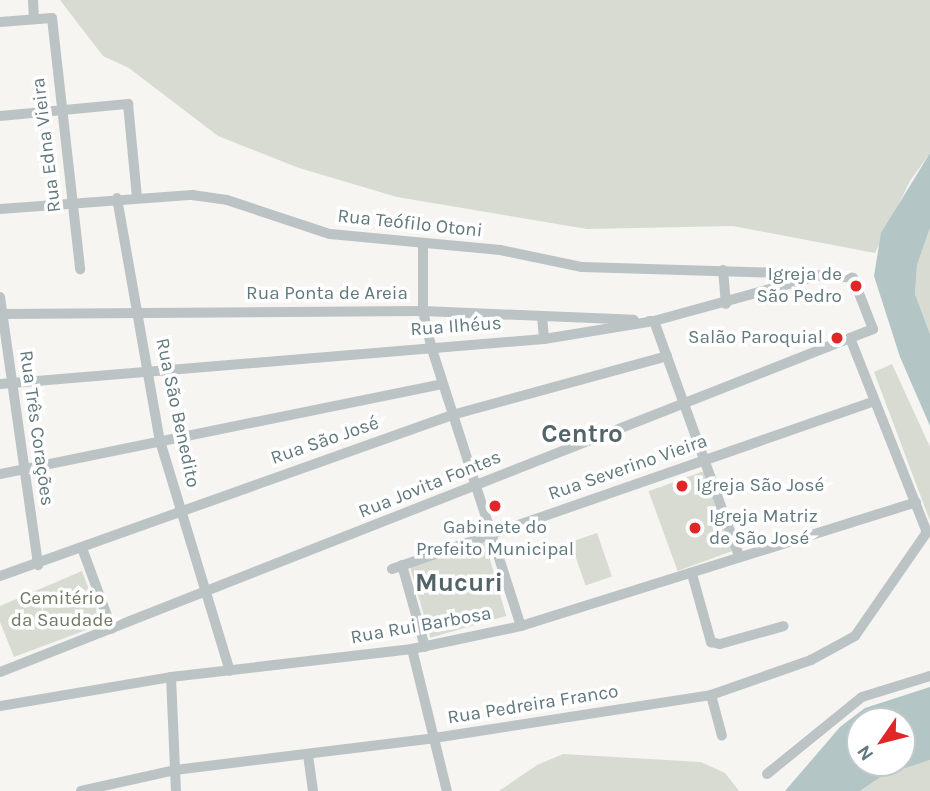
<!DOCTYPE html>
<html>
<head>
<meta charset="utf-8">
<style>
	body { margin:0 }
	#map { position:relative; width:930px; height:791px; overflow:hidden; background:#f6f5f2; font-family:Karla,sans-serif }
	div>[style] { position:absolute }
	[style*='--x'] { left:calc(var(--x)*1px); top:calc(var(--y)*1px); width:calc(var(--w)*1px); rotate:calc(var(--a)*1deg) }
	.green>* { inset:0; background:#d7dbd1; transform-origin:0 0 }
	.water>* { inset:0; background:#b3c5c5 }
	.minor>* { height:10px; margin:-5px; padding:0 5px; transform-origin:5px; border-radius:5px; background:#bcc3c5 }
	.dots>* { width:19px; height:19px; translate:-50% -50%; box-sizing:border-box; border:4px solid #fff; border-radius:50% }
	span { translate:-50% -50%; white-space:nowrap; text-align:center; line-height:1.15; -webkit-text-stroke:7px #fff; paint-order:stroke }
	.street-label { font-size:19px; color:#61787d }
	.poi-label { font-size:19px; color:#61787d }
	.right { translate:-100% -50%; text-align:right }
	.left { translate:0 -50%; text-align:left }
	.park-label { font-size:19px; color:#6e7a63 }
	.district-label { font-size:26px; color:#536468; font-weight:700 }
	.north { position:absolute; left:846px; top:707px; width:70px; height:70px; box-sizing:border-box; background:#fff; border:2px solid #c0c9cb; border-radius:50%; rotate:235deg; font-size:19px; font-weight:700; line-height:28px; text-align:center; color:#61787d }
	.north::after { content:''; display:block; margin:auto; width:24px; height:32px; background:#e22628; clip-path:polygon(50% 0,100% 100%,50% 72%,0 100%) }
</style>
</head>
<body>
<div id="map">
	<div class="green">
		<i style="clip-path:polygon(60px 0,930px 0,930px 153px,910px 181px,875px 253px,733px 226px,587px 229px,397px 197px,299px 168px,218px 136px,129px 68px,103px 56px)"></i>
		<i style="clip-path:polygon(930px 228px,930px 334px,915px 294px,917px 265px)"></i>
		<i style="clip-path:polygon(892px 364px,930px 447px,930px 521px,874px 372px)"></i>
		<i style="left:704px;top:471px;width:85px;height:59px;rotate:70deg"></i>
		<i style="left:597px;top:533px;width:46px;height:28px;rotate:71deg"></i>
		<i style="left:485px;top:542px;width:77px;height:79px;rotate:74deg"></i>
		<i style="clip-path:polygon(82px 571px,102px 624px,14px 657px,0 622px,0 606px)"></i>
		<i style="clip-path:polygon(563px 754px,701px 762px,725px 773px,739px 791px,499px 791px,537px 765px)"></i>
		<i style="clip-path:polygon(930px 760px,930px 791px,860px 791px,882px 776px)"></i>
	</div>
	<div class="water">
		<i style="clip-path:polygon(930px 153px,930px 228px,917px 265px,915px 294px,930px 334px,930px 426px,900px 357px,874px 276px,881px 233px)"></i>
		<i style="clip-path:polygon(evenodd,930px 687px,930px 760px,882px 776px,860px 791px,785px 791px,840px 727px,865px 708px,930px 687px,902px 721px,902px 763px,860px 763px,860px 721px,902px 721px)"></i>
	</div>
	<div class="minor">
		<i style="--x:33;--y:0;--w:19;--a:87"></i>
		<i style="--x:0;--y:22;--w:52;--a:-4.4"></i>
		<i style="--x:52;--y:18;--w:253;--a:83.6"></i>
		<i style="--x:0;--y:116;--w:129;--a:-5.4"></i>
		<i style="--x:128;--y:104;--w:93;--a:84.5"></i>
		<i style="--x:117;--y:198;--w:247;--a:80"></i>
		<i style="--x:160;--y:441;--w:240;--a:73.1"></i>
		<i style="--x:0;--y:209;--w:193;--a:-4.2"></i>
		<i style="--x:192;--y:195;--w:35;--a:8"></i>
		<i style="--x:227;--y:200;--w:108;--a:18.3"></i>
		<i style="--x:330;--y:234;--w:171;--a:5.4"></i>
		<i style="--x:500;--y:250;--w:84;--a:11.7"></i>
		<i style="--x:582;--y:267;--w:232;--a:1.7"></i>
		<i style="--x:423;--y:244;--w:67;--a:90"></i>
		<i style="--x:423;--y:311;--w:36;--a:77"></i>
		<i style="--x:431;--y:346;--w:294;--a:72.2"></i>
		<i style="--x:723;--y:270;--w:34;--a:85"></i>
		<i style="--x:0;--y:297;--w:271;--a:81.9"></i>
		<i style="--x:0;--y:314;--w:423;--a:-0.4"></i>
		<i style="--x:423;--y:311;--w:211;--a:2.4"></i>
		<i style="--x:542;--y:316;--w:23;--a:85"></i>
		<i style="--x:649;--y:321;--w:5;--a:0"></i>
		<i style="--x:654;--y:321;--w:250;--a:70.1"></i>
		<i style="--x:850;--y:338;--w:209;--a:68.4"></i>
		<i style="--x:0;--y:384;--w:546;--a:-4.73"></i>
		<i style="--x:544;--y:339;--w:111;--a:-9.3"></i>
		<i style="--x:654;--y:321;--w:173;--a:-15.4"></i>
		<i style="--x:821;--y:275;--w:32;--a:5"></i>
		<i style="--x:853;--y:278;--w:55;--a:68.6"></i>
		<i style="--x:873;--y:329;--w:938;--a:158.55"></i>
		<i style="--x:0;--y:474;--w:450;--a:-11.5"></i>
		<i style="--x:82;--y:548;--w:86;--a:69.7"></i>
		<i style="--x:402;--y:565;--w:85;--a:74.3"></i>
		<i style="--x:392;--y:569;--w:511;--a:-19.18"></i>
		<i style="--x:692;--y:574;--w:71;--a:74.4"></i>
		<i style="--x:711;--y:642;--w:9;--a:13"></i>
		<i style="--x:720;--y:644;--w:66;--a:-15.7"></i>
		<i style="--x:0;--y:576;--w:480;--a:-19.6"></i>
		<i style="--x:452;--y:415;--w:223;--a:-15.3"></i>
		<i style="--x:412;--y:649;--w:146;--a:76.2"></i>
		<i style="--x:171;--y:677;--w:114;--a:87.5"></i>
		<i style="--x:711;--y:695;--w:42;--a:75"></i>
		<i style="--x:0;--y:706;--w:173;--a:-9.6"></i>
		<i style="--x:171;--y:677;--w:243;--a:-6.6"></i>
		<i style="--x:412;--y:649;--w:111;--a:-11.9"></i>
		<i style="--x:521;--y:626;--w:414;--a:-17.4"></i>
		<i style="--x:308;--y:755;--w:36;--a:82"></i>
		<i style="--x:767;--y:774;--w:122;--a:-39"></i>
		<i style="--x:862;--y:697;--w:71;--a:-17.2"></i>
		<i style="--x:81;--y:791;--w:96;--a:-12.6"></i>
		<i style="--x:175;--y:770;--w:261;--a:-7"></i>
		<i style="--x:434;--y:738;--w:280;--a:-8.8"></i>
		<i style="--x:711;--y:695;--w:106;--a:-19.3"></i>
		<i style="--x:811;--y:660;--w:50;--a:-28.6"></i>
		<i style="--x:855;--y:636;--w:126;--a:-55.3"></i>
	</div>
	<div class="dots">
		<i style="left:856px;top:286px;background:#e22628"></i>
		<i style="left:837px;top:338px;background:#e22628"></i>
		<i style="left:682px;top:486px;background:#e22628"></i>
		<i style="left:495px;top:506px;background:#e22628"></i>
		<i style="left:695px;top:528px;background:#e22628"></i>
	</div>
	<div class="street-label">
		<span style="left:47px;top:145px;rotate:-97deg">Rua Edna Vieira</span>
		<span style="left:410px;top:224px;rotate:6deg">Rua Teófilo Otoni</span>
		<span style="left:327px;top:294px">Rua Ponta de Areia</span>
		<span style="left:456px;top:327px;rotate:-4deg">Rua Ilhéus</span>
		<span style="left:177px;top:413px;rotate:78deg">Rua São Benedito</span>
		<span style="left:36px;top:428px;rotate:82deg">Rua Três Corações</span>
		<span style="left:325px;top:441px;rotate:-19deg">Rua São José</span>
		<span style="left:628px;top:468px;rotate:-19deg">Rua Severino Vieira</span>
		<span style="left:430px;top:485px;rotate:-22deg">Rua Jovita Fontes</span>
		<span style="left:421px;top:626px;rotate:-10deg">Rua Rui Barbosa</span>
		<span style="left:533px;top:705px;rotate:-9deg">Rua Pedreira Franco</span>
	</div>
	<div class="poi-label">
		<span class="right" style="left:842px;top:286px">Igreja de<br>São Pedro</span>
		<span class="right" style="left:823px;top:338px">Salão Paroquial</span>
		<span class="left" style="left:696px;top:486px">Igreja São José</span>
		<span class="left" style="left:709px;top:528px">Igreja Matriz<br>de São José</span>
		<span style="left:495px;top:539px">Gabinete do<br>Prefeito Municipal</span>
	</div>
	<div class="park-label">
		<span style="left:62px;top:610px">Cemitério<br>da Saudade</span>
	</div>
	<div class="district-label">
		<span style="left:582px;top:434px">Centro</span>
		<span style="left:459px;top:583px">Mucuri</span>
	</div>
	<div class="north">N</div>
</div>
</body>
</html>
